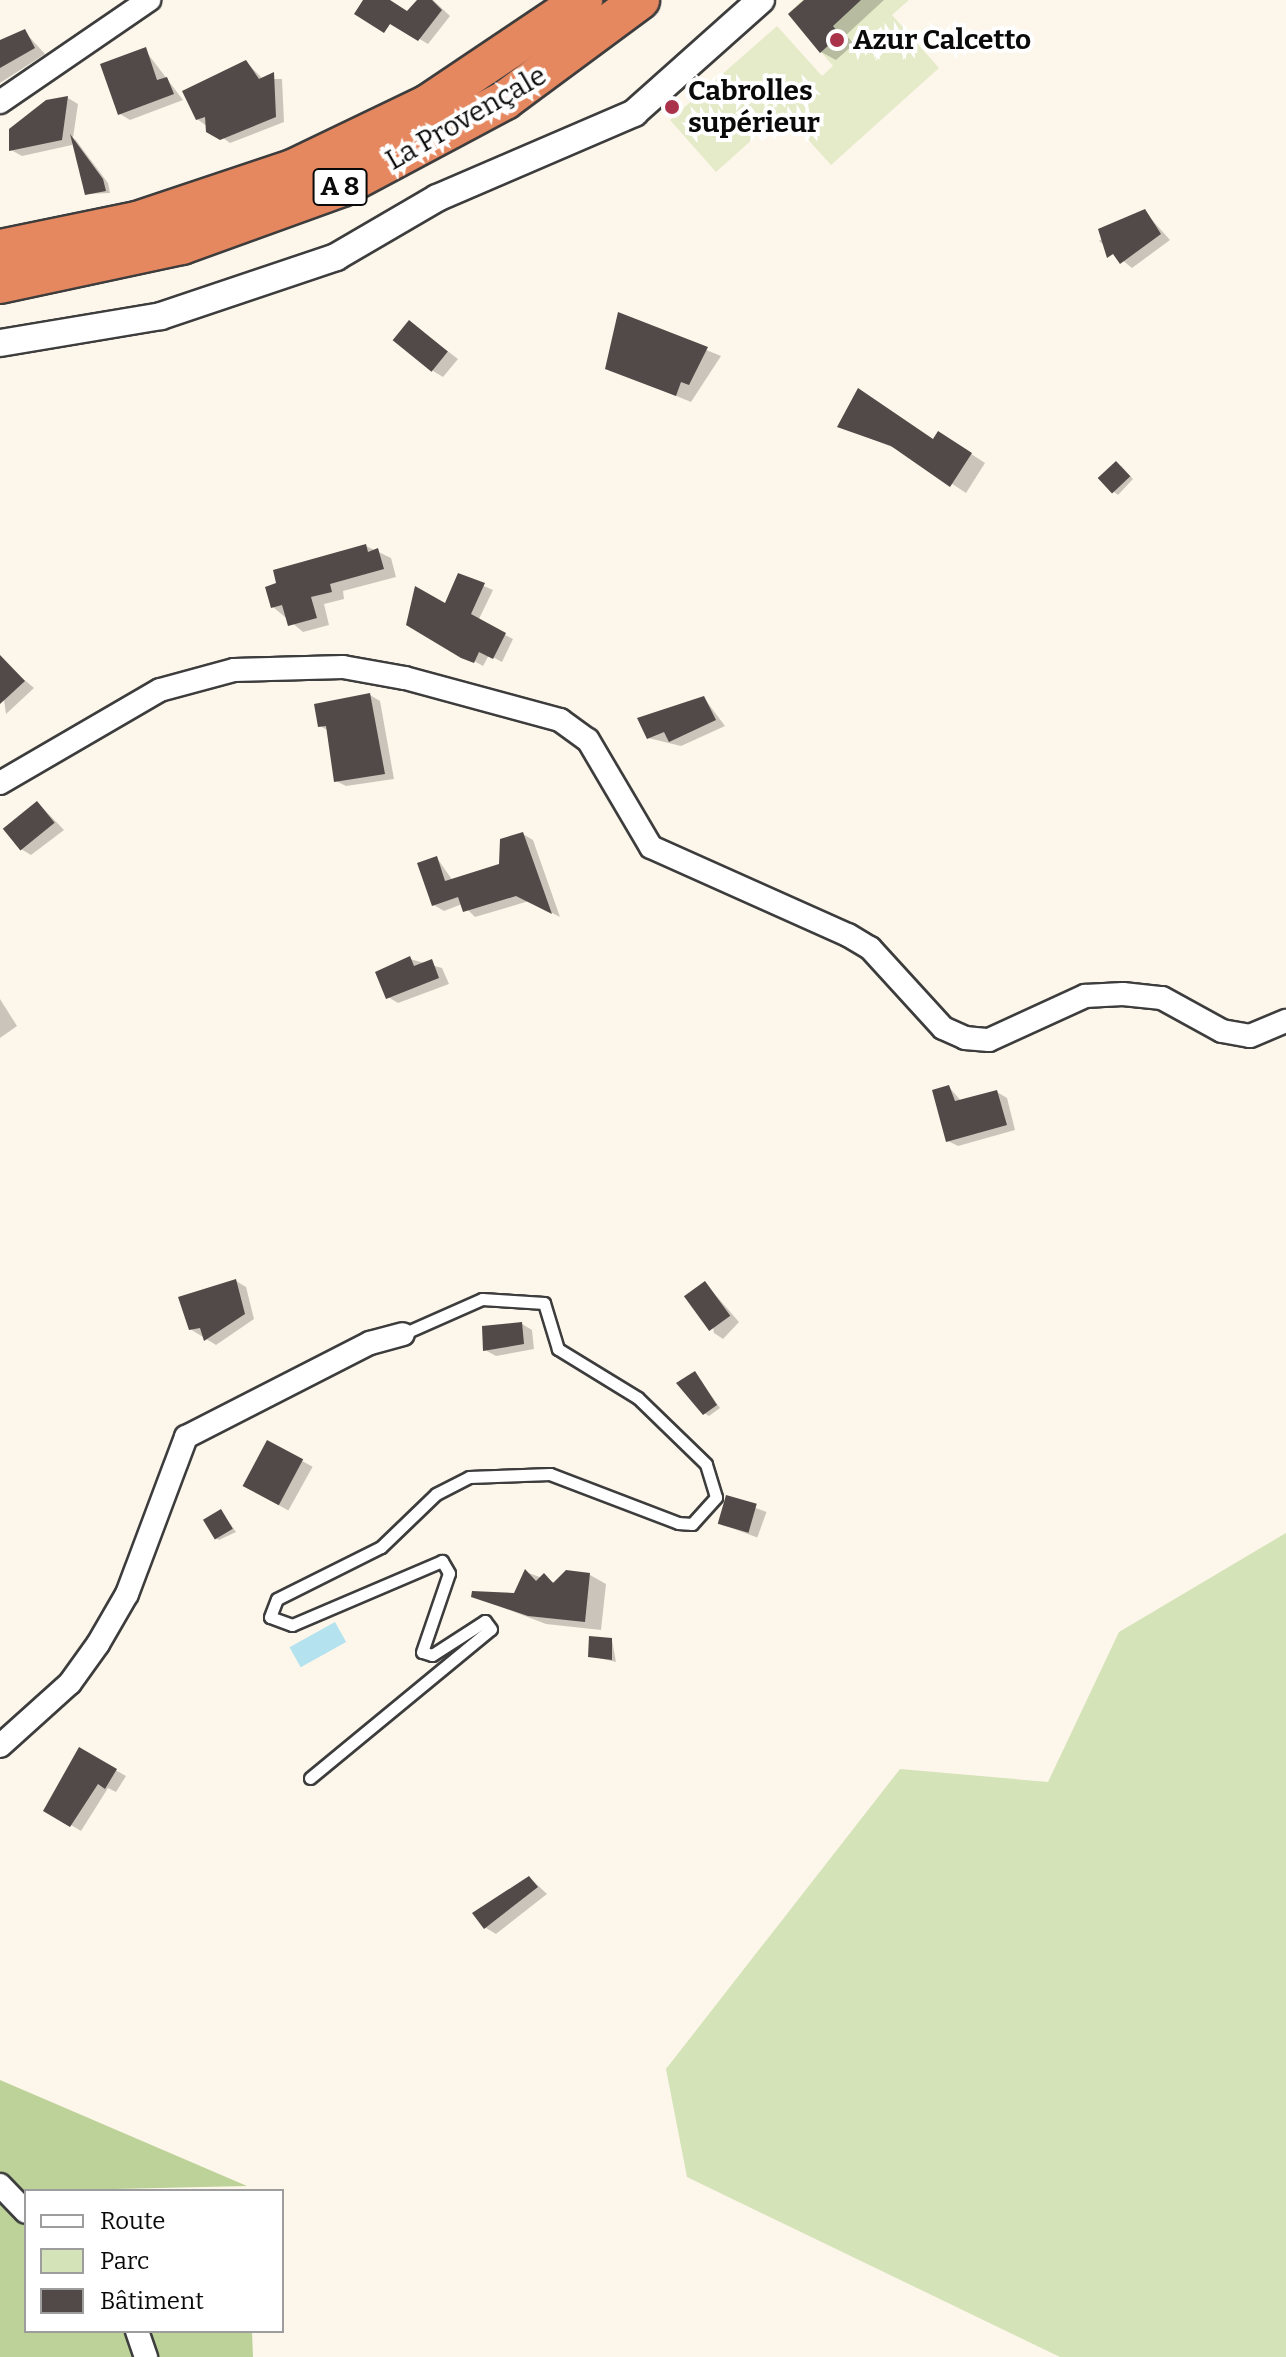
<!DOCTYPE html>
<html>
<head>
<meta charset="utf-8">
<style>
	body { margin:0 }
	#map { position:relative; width:1286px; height:2357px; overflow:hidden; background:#fdf6ea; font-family:Bitter,serif }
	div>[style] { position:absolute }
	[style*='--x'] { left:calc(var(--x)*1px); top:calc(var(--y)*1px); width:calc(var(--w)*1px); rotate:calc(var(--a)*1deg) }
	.green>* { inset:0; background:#d5e3b8 }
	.forest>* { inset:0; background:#bcd299 }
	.pitch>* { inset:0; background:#e5ebc9 }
	.water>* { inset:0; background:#b4e2ef; transform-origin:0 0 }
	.shadow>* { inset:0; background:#0003; transform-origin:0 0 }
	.building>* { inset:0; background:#524a48; transform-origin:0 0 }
	.roads { filter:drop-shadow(2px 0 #3d3d3d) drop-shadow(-2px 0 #3d3d3d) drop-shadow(0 2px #3d3d3d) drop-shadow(0 -2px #3d3d3d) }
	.service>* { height:11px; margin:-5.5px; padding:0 5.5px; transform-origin:5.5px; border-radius:5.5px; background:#fff }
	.minor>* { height:22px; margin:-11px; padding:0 11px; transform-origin:11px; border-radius:11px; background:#fff }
	.tertiary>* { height:26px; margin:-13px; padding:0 13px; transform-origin:13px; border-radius:13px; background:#fff }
	.motorway>* { height:38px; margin:-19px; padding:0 19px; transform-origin:19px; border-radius:19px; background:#e58860 }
	.dots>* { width:22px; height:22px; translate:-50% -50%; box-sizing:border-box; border:4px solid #fff; border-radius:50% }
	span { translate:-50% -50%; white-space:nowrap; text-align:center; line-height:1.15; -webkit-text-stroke:8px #fff; paint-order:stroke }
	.shield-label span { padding:2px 6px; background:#fff; border:2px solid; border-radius:6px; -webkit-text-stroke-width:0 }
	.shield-label { font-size:26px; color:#0a0a0a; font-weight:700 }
	.poi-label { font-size:28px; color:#0a0a0a; font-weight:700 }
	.left { translate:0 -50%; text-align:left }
	.street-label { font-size:28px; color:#0a0a0a }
	.legend { position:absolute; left:24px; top:2189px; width:260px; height:144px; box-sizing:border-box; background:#fff; border:2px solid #9d9d9d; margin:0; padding:10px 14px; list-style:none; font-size:24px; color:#0a0a0a }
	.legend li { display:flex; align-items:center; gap:16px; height:40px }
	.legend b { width:40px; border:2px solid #9d9d9d }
</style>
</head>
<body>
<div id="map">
	<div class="green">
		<i style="clip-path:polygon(1286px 1533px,1286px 2357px,1060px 2357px,687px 2177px,666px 2069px,900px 1769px,1048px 1782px,1119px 1632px)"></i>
	</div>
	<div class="forest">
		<i style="clip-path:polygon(0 2080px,247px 2186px,26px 2191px,26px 2331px,252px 2331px,253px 2357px,0 2357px)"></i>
	</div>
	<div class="pitch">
		<i style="clip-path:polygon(802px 0,909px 0,892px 15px,939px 68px,831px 165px,783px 112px,716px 172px,670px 120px,777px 26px,822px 76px,833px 66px,788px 14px)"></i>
	</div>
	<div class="water">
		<i style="left:335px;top:1622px;width:23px;height:52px;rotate:61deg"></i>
	</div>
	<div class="shadow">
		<i style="clip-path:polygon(420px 0,433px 0,450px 16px,428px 44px,396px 25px)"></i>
		<i style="clip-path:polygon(805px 0,884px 0,846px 35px,854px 44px,836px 60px,821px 52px)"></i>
		<i style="clip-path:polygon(24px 31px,45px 54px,0 83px,0 44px)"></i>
		<i style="clip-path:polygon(145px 50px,183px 100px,130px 120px,120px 114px)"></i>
		<i style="clip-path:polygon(246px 62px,263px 79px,282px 79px,284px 122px,230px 143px,197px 119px)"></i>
		<i style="clip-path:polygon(68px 98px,78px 104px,73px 138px,75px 139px,108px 183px,110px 193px,87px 194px,74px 138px,72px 145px,22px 156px,11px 150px,47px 102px)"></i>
		<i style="clip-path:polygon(1145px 212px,1170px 240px,1132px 268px,1099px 241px)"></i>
		<i style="clip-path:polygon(620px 315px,721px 356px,691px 402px,608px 368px)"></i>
		<i style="clip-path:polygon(409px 322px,458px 359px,443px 377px,433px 371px)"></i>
		<i style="clip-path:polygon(839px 426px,953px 442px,985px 463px,966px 493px,902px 451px)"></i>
		<i style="clip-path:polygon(1121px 466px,1133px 479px,1118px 495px,1114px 492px)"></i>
		<i style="clip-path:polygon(366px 546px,391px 558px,396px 577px,343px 591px,344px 599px,324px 604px,329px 625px,303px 632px,273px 607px)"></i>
		<i style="clip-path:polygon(459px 575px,493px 590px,478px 621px,513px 639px,502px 662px,489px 655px,483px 666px,408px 624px,446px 605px)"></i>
		<i style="clip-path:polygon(7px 665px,34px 688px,6px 714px,0 671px)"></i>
		<i style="clip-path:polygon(370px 695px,380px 701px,394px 779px,346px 786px,336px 781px,329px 731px,320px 726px)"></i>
		<i style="clip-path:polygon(704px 698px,725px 726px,681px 746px,648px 738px)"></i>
		<i style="clip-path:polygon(38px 803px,64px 830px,31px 855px,21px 849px)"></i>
		<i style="clip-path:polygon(523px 834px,533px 840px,560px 917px,529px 901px,475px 917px,462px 904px,444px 911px,434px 905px,437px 858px,453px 881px,501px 865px)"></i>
		<i style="clip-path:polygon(410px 959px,442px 968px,449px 984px,398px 1003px,388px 997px)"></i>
		<i style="clip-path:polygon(0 999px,17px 1026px,0 1038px)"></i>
		<i style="clip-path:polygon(949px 1087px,962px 1102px,997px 1092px,1007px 1098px,1015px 1130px,958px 1146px,948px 1141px)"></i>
		<i style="clip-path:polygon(236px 1281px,246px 1287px,254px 1319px,216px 1345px,190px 1329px)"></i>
		<i style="clip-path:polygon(705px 1283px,739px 1322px,723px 1339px,714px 1333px)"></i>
		<i style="clip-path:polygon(522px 1324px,532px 1330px,534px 1349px,496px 1356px,485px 1350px)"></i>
		<i style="clip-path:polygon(695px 1373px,720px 1408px,709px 1416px,704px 1413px)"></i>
		<i style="left:268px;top:1442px;width:51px;height:50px;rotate:29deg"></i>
		<i style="left:728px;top:1498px;width:41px;height:27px;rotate:20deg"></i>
		<i style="clip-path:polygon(221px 1511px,236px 1532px,219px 1540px,214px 1537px)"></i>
		<i style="clip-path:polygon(526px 1572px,556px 1583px,590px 1575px,606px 1584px,601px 1630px,546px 1624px,473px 1596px,516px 1595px)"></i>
		<i style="clip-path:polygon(612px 1640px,616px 1662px,590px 1656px)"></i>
		<i style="clip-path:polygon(80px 1750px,126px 1776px,116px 1792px,108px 1788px,81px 1831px,46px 1810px)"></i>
		<i style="clip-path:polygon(530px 1878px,547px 1894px,496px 1934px,486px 1928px,475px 1914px)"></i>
	</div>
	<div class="building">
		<i style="clip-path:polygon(363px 0,390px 0,407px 11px,417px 0,432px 0,442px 10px,418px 41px,390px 24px,384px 33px,354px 14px)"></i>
		<i style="clip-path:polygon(804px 0,861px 0,833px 26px,840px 35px,820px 53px,788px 14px)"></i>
		<i style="clip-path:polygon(25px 29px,35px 48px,0 68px,0 40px)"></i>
		<i style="clip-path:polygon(146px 47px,157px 80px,167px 77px,174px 94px,118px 115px,100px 64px)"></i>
		<i style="clip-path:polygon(246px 60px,259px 79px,274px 72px,276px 117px,220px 140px,206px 132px,205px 117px,196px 120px,182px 91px)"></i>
		<i style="clip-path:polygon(68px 96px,62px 140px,9px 151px,9px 129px,46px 100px)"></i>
		<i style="clip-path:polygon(70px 134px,103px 179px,106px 191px,85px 195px)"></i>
		<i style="clip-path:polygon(1145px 209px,1161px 234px,1120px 264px,1113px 254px,1107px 258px,1098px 229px)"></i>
		<i style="clip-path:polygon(618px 312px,708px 347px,689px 385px,681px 382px,676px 396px,605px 369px)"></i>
		<i style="left:409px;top:320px;width:50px;height:26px;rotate:39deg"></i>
		<i style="clip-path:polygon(858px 388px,933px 439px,938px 431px,972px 453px,950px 487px,891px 446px,837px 427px)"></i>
		<i style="left:1116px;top:461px;width:21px;height:25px;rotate:47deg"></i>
		<i style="clip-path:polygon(366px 544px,368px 552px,378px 548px,384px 569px,330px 584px,332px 592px,311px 597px,317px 618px,288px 626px,282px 605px,271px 608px,265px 587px,276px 583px,273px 570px)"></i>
		<i style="clip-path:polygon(458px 573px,485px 583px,471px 614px,506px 633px,493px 659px,479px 652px,474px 663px,461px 658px,406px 625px,415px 586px,445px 603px)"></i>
		<i style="clip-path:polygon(0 655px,25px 681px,0 704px)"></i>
		<i style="clip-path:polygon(370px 693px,385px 774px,334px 782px,326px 726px,318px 727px,314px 704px)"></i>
		<i style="clip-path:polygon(704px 696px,716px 720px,669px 742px,664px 732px,647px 739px,637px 718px)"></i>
		<i style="left:37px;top:801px;width:28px;height:44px;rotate:51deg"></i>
		<i style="clip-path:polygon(523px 832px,552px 914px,516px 896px,463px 912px,458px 897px,432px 906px,417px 863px,437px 856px,445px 881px,499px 864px,500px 839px)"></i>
		<i style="clip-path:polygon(410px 956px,414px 966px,432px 959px,439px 978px,386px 999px,375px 972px)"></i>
		<i style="clip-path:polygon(949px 1085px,955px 1101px,997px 1090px,1007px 1125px,946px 1142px,932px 1090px)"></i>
		<i style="clip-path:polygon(236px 1279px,245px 1314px,204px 1341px,200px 1328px,189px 1330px,178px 1297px)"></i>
		<i style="left:705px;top:1281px;width:43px;height:26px;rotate:54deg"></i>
		<i style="clip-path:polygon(522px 1322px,524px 1344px,483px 1351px,482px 1326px)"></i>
		<i style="clip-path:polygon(695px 1371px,717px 1405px,703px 1415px,676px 1383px)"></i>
		<i style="left:267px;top:1440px;width:41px;height:52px;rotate:28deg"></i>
		<i style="left:726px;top:1495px;width:32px;height:30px;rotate:16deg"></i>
		<i style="left:221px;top:1509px;width:23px;height:21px;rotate:59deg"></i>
		<i style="clip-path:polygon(525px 1569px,536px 1581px,544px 1573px,553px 1583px,566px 1570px,590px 1573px,585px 1622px,528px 1616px,471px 1597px,472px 1591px,514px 1593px)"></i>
		<i style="clip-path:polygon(589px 1636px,612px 1638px,612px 1660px,588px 1657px)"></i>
		<i style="clip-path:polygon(79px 1747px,117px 1769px,105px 1789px,98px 1784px,70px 1827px,43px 1811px)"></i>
		<i style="clip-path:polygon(529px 1876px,538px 1887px,484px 1929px,472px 1913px)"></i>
	</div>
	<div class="roads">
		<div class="service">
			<i style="--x:310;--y:1778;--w:234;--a:-39.5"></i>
			<i style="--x:491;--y:1629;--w:10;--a:-127"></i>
			<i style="--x:485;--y:1621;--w:63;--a:147.3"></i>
			<i style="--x:432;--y:1655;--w:10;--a:-163"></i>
			<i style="--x:422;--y:1652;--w:83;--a:-71.1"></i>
			<i style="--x:449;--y:1573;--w:14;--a:-120"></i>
			<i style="--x:442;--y:1561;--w:163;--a:156.9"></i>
			<i style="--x:292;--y:1625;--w:23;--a:-160"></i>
			<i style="--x:270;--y:1617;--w:19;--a:-69"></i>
			<i style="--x:277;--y:1599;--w:116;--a:-26.6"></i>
			<i style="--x:381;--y:1547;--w:76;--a:-43.9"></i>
			<i style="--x:436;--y:1494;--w:37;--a:-27"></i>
			<i style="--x:469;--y:1477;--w:81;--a:-2.1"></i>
			<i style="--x:550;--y:1474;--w:137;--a:20.9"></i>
			<i style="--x:678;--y:1523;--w:14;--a:4"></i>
			<i style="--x:692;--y:1524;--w:36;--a:-48"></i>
			<i style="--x:716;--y:1497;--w:34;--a:-107"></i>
			<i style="--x:706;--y:1464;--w:95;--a:-135.9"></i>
			<i style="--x:638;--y:1398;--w:94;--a:-148.5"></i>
			<i style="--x:558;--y:1349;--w:48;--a:-106.9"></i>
			<i style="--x:544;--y:1303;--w:62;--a:-176.3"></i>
			<i style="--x:482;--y:1299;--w:86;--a:156.1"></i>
		</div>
		<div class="minor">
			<i style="--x:0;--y:102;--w:181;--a:-34.4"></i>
			<i style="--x:0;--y:783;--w:185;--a:-30.2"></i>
			<i style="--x:160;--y:690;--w:77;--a:-15.1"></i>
			<i style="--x:234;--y:670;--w:109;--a:-1.6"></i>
			<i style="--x:343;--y:667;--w:63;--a:10.1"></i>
			<i style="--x:405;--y:678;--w:161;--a:15.2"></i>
			<i style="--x:560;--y:720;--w:34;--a:36"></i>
			<i style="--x:588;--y:740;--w:124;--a:59.5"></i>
			<i style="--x:651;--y:847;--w:216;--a:24.1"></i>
			<i style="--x:848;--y:935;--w:26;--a:31"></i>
			<i style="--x:870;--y:948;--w:108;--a:47.6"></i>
			<i style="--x:943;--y:1028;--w:24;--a:24"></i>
			<i style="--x:965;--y:1038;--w:24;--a:5"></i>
			<i style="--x:989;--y:1040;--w:106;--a:-24.6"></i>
			<i style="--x:1085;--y:996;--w:38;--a:-3"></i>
			<i style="--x:1123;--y:994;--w:39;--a:6"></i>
			<i style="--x:1162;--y:998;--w:68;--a:28.8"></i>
			<i style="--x:1222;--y:1031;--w:28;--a:10"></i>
			<i style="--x:1250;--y:1036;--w:39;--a:-23"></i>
			<i style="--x:0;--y:1746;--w:94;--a:-42"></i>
			<i style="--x:70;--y:1683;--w:48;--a:-54.3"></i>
			<i style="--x:98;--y:1644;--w:58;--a:-59.9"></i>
			<i style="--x:127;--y:1594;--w:168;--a:-69.4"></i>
			<i style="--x:186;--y:1437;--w:207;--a:-27.1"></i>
			<i style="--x:370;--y:1343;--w:34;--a:-15"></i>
			<i style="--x:0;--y:2185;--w:37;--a:46"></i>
			<i style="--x:137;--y:2331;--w:28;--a:71"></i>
		</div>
		<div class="tertiary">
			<i style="--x:0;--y:343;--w:163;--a:-9.5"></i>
			<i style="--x:161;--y:316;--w:185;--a:-18.6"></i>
			<i style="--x:336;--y:257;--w:117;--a:-30.3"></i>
			<i style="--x:437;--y:198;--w:215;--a:-23.3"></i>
			<i style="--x:634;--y:113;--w:170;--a:-41.7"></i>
		</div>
		<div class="motorway">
			<i style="--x:0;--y:249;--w:140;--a:-11.6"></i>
			<i style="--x:137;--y:221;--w:167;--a:-18.5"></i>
			<i style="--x:295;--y:168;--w:148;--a:-25.7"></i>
			<i style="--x:428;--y:104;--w:187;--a:-33.9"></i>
			<i style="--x:0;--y:284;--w:186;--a:-12.1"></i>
			<i style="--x:182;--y:245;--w:170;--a:-19.9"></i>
			<i style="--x:342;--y:187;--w:185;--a:-28.1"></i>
			<i style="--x:505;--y:100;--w:168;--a:-36.5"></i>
		</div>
	</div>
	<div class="dots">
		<i style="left:837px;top:40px;background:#ab324b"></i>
		<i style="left:672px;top:107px;background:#ab324b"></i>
	</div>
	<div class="shield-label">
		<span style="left:340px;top:187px">A 8</span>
	</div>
	<div class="poi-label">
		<span class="left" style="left:853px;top:40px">Azur Calcetto</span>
		<span class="left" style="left:688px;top:107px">Cabrolles<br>supérieur</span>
	</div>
	<div class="street-label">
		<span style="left:466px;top:118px;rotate:-30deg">La Provençale</span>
	</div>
	<ul class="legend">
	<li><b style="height:10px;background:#fff"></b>Route</li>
	<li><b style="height:22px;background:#d5e3b8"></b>Parc</li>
	<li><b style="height:22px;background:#524a48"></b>Bâtiment</li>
	</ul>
</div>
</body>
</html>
